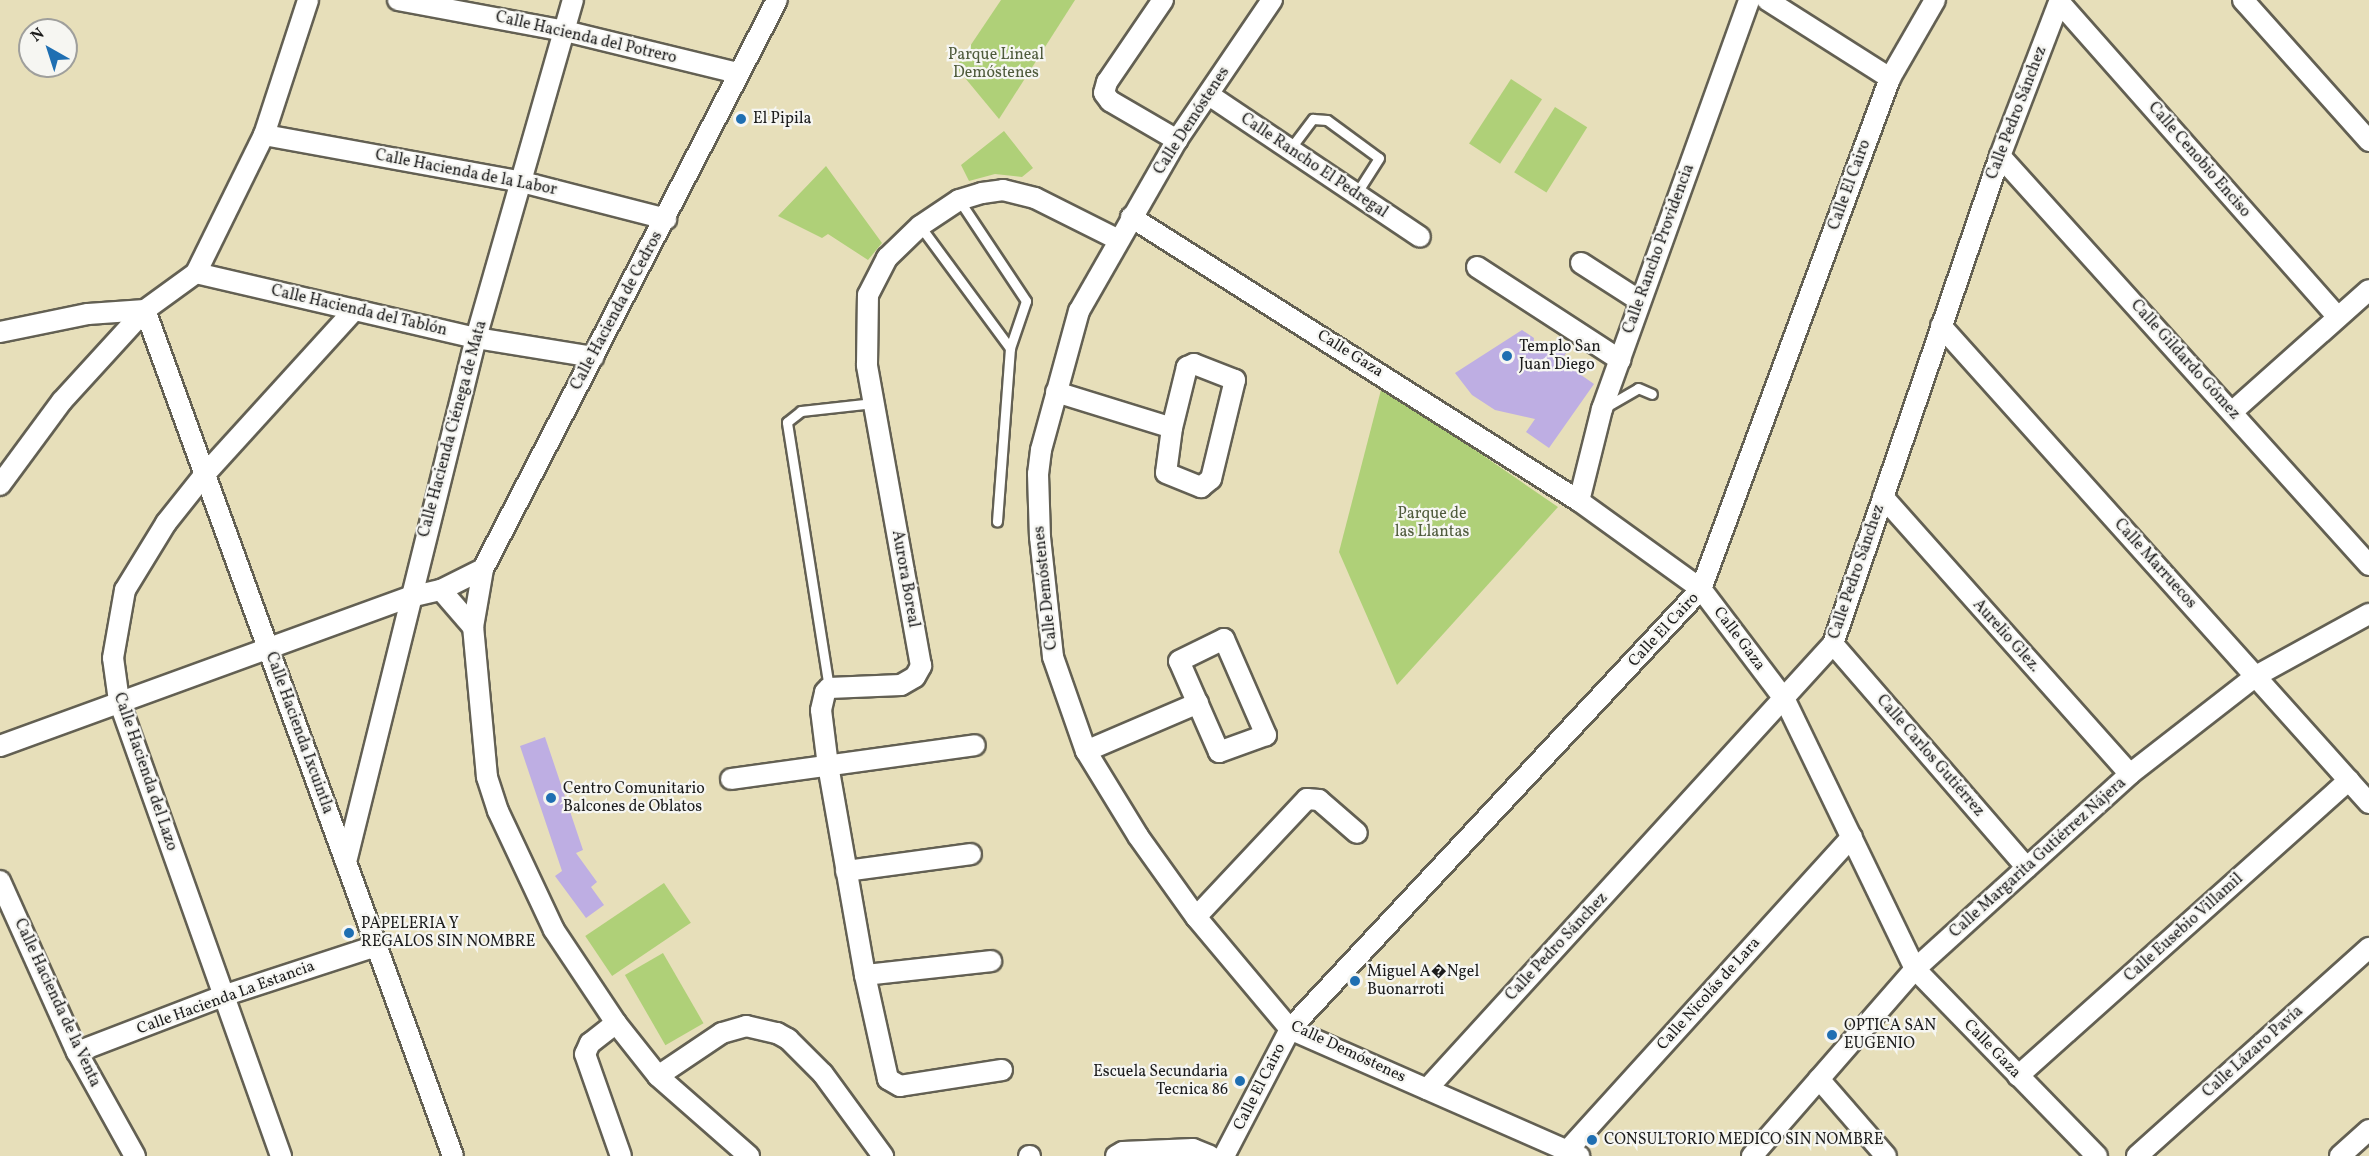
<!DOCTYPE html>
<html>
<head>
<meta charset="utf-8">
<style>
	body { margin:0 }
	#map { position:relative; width:2369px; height:1156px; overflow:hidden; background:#e7dfba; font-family:Vollkorn,serif }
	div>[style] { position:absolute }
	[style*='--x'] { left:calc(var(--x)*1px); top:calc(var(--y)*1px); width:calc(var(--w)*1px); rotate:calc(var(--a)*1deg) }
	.green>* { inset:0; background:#afd078; transform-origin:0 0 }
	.building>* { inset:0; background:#beaee3 }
	.roads { filter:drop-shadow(2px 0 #636053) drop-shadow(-2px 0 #636053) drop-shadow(0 2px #636053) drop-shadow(0 -2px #636053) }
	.lane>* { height:9px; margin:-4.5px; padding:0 4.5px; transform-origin:4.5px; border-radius:4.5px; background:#fff }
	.street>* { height:20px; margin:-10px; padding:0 10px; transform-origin:10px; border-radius:10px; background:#fff }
	.dots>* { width:16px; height:16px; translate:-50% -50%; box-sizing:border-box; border:3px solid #f6f6f2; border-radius:50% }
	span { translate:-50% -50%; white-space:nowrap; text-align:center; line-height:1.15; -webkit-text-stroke:4.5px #f6f6f2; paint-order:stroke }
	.street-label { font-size:16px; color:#1c1c1c }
	.park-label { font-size:16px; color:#4f5b3c }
	.poi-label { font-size:16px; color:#1c1c1c }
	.left { translate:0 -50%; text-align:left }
	.right { translate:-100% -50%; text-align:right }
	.north { position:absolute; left:18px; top:18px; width:60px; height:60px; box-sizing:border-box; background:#f6f6f2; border:2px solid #9f9f9c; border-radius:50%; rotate:321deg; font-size:16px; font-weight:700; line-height:24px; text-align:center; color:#1c1c1c }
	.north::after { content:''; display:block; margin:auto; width:21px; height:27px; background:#1f6fb2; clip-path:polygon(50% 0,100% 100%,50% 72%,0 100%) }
</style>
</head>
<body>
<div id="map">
	<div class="green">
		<i style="clip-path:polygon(1001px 0,1075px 0,999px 119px,956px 67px)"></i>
		<i style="left:1511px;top:79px;width:37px;height:77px;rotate:33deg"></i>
		<i style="left:1555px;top:107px;width:38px;height:77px;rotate:32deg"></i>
		<i style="clip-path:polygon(1004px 131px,1033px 168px,1022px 177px,995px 174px,969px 181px,961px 165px)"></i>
		<i style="clip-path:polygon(826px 166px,882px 243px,868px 260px,828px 234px,822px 238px,778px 216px)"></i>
		<i style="clip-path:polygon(1382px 386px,1558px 507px,1397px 685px,1339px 552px)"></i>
		<i style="left:664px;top:883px;width:48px;height:95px;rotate:56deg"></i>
		<i style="left:663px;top:953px;width:81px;height:44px;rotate:60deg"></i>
	</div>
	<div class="building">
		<i style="clip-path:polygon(1522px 330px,1534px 338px,1533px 346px,1568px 350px,1561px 361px,1594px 384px,1549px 448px,1526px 432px,1535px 419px,1495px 410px,1472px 395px,1455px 373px)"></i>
		<i style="clip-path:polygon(545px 737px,583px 850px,576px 853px,597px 882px,591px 887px,604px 905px,586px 918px,555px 876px,562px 871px,520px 746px)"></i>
	</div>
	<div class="roads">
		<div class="lane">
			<i style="--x:1290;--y:149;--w:38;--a:-53"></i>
			<i style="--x:1313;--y:119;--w:14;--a:4"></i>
			<i style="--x:1327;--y:120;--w:64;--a:36.2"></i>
			<i style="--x:1379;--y:158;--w:43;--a:122.6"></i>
			<i style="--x:959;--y:200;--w:121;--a:56.4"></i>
			<i style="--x:1026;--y:301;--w:50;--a:108.8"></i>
			<i style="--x:1010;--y:348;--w:174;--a:94.3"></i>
			<i style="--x:920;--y:226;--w:152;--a:53.6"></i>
			<i style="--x:1604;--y:408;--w:39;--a:-30"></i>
			<i style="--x:1638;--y:388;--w:15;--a:23"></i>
			<i style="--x:829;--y:688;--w:269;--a:-99"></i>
			<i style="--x:787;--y:422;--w:18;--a:-38"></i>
			<i style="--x:801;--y:411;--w:73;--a:-6.3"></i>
		</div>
		<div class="street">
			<i style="--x:398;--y:0;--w:170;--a:10.5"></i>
			<i style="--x:565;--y:31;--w:177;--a:13.7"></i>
			<i style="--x:1163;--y:0;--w:99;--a:124.3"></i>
			<i style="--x:1107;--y:82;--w:11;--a:105"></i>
			<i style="--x:1104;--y:93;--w:10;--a:53"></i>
			<i style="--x:1110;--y:101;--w:78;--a:30.2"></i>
			<i style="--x:1272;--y:0;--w:169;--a:124.2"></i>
			<i style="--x:1177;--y:140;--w:197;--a:119.8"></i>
			<i style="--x:1079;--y:311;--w:144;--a:105.3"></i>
			<i style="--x:1041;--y:450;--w:24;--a:97"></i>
			<i style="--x:1038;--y:474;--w:63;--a:88.2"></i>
			<i style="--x:1040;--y:537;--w:121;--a:83.8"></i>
			<i style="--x:1053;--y:657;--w:100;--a:70.7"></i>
			<i style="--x:1086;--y:751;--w:100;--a:58.5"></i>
			<i style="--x:1138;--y:836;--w:100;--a:54.4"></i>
			<i style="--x:1196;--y:917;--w:146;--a:50"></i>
			<i style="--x:1290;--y:1029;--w:316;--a:23.7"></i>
			<i style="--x:1767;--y:0;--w:146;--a:32.4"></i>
			<i style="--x:2243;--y:0;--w:189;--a:48.2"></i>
			<i style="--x:2060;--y:3;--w:419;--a:48.5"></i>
			<i style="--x:1209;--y:95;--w:254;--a:33.9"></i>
			<i style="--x:264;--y:135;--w:262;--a:10.3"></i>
			<i style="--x:522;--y:182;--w:149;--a:14.4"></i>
			<i style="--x:2000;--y:156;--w:551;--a:47.94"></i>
			<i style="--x:1131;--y:217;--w:530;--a:32.37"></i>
			<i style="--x:1579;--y:501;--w:150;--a:35.8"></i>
			<i style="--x:1701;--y:589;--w:139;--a:52.9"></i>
			<i style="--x:1785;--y:700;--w:299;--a:64.2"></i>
			<i style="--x:1915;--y:969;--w:261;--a:45.8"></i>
			<i style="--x:1581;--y:263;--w:70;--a:32.8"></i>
			<i style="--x:1477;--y:267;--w:171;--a:33"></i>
			<i style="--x:196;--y:273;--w:287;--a:13.1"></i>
			<i style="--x:476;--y:338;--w:119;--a:9.2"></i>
			<i style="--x:1941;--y:326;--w:641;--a:48.1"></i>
			<i style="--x:0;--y:332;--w:90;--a:-11.6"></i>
			<i style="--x:88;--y:314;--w:57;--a:-4"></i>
			<i style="--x:145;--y:310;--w:900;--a:70"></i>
			<i style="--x:1056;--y:392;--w:121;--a:17.2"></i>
			<i style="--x:1172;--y:428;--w:45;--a:97.6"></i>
			<i style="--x:1166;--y:473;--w:38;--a:22"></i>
			<i style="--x:1201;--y:487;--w:13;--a:-39"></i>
			<i style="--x:1211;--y:479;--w:102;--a:-76.4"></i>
			<i style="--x:1235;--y:380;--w:44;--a:-158.7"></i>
			<i style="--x:1194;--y:364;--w:8;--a:157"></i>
			<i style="--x:1187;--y:367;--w:63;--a:103.8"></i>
			<i style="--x:2232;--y:412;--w:183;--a:-41.7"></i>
			<i style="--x:0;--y:485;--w:104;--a:-53.6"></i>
			<i style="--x:62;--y:401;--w:123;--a:-47.6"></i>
			<i style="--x:145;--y:310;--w:63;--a:-36"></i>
			<i style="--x:196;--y:273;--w:154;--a:-63.8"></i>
			<i style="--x:264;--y:135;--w:142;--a:-71.9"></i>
			<i style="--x:1883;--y:497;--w:371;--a:48.3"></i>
			<i style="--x:1579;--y:501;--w:95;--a:-76"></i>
			<i style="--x:1602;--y:409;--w:435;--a:-70.2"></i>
			<i style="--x:441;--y:590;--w:49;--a:49.1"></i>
			<i style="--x:1224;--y:639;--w:105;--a:66.4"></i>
			<i style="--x:1266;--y:735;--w:50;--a:160.1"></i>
			<i style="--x:1219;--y:752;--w:99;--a:-113.7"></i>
			<i style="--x:1179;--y:661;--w:50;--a:-26.1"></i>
			<i style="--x:1833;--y:644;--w:296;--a:49.1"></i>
			<i style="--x:0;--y:746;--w:436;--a:-20"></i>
			<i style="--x:410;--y:597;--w:32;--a:-13"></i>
			<i style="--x:441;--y:590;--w:47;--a:-26.6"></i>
			<i style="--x:1086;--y:751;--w:122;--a:-23.2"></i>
			<i style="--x:731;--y:779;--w:246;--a:-7.9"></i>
			<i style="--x:346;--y:862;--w:540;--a:-76.07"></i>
			<i style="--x:476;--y:338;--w:352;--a:-74"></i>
			<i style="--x:846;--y:871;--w:126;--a:-7.7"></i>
			<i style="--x:0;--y:881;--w:188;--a:65.8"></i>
			<i style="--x:77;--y:1052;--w:119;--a:60.9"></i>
			<i style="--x:1196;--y:917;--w:162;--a:-46.8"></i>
			<i style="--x:1307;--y:799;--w:12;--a:5"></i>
			<i style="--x:1319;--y:800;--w:50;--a:41"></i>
			<i style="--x:865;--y:975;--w:127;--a:-6.3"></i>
			<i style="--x:616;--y:1023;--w:33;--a:142"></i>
			<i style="--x:590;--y:1043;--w:12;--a:114"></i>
			<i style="--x:585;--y:1054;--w:108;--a:70.6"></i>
			<i style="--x:77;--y:1052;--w:156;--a:-21"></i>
			<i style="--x:223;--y:996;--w:161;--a:-18.1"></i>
			<i style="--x:1002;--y:1070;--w:103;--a:171.1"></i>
			<i style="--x:900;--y:1086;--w:14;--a:-150"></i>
			<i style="--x:888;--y:1079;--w:107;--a:-102.5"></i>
			<i style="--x:865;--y:975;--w:212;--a:-100"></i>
			<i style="--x:828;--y:766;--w:56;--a:-97.1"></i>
			<i style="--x:821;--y:710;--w:18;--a:-77"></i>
			<i style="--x:825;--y:692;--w:6;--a:-45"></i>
			<i style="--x:829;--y:688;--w:72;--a:-2.4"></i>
			<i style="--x:901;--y:685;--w:16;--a:-30"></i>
			<i style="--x:915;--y:677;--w:13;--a:-61"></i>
			<i style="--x:921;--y:666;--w:306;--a:-100.2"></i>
			<i style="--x:867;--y:365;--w:70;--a:-89.2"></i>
			<i style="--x:868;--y:295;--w:42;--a:-62.8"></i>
			<i style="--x:887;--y:258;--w:46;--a:-44.1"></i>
			<i style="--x:920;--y:226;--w:47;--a:-33.7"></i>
			<i style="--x:959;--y:200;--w:24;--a:-17"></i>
			<i style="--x:982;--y:193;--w:21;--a:-8"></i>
			<i style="--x:1003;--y:190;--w:33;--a:14"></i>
			<i style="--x:1035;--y:198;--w:94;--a:26.6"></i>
			<i style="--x:658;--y:1076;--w:77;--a:-33.9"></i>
			<i style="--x:722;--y:1033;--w:25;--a:-16"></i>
			<i style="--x:746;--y:1026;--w:32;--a:13"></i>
			<i style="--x:777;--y:1033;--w:13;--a:29"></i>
			<i style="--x:788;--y:1039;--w:49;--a:45"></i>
			<i style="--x:823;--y:1074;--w:102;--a:53.8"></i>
			<i style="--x:2018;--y:1076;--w:444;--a:-41.8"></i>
			<i style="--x:1819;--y:1079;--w:102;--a:49"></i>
			<i style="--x:1427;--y:1089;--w:602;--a:-47.62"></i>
			<i style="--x:1833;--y:644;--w:516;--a:-71.11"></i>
			<i style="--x:2000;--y:156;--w:167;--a:-69"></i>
			<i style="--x:1567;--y:1151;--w:424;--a:-47.8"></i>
			<i style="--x:281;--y:1156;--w:483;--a:-109.6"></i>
			<i style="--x:119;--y:701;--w:43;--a:-97.9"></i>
			<i style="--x:113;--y:658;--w:69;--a:-80"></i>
			<i style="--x:125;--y:590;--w:79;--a:-58.5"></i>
			<i style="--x:166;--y:523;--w:63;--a:-51.5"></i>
			<i style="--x:205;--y:474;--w:222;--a:-47.7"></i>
			<i style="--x:749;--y:1156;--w:121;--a:-138.7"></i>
			<i style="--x:658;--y:1076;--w:68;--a:-128.4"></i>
			<i style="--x:616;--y:1023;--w:112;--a:-123.7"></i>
			<i style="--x:554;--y:930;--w:132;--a:-115.2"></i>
			<i style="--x:498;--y:811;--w:36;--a:-108"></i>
			<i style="--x:487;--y:777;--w:151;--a:-95.3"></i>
			<i style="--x:473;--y:627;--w:59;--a:-80.2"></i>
			<i style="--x:483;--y:569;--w:640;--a:-62.67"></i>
			<i style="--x:1029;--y:1156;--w:1;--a:0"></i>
			<i style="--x:1116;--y:1156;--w:8;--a:-30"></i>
			<i style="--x:1123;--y:1152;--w:70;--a:-2.5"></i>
			<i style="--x:1193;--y:1149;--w:18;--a:22"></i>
			<i style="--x:1224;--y:1156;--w:143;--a:-62.5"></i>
			<i style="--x:1290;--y:1029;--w:602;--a:-46.95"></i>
			<i style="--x:1701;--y:589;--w:545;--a:-69.7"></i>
			<i style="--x:1890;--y:78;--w:90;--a:-60"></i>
			<i style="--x:1752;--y:1156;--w:248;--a:-48.9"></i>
			<i style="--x:1915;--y:969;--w:290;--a:-42.2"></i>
			<i style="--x:2130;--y:774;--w:160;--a:-37.9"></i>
			<i style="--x:2256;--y:676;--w:129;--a:-28.8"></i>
			<i style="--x:2137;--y:1156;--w:312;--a:-41.9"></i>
			<i style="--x:2340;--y:1156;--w:39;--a:-42"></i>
		</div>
	</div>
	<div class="dots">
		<i style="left:741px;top:119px;background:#1f6fb2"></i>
		<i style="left:1507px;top:356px;background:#1f6fb2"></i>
		<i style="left:551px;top:798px;background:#1f6fb2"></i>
		<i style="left:349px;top:933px;background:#1f6fb2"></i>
		<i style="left:1355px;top:981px;background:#1f6fb2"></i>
		<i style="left:1832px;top:1035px;background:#1f6fb2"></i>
		<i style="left:1240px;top:1081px;background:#1f6fb2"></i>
		<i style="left:1592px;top:1140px;background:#1f6fb2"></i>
	</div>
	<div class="street-label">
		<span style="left:586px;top:38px;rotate:13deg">Calle Hacienda del Potrero</span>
		<span style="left:2017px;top:113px;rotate:-69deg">Calle Pedro Sánchez</span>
		<span style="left:1192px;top:121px;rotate:-57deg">Calle Demóstenes</span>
		<span style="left:2199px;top:160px;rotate:49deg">Calle Cenobio Enciso</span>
		<span style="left:1314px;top:166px;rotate:34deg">Calle Rancho El Pedregal</span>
		<span style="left:466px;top:173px;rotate:11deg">Calle Hacienda de la Labor</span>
		<span style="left:1850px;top:185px;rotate:-70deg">Calle El Cairo</span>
		<span style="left:1659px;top:249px;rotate:-70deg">Calle Rancho Providencia</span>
		<span style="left:359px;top:311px;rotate:13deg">Calle Hacienda del Tablón</span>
		<span style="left:617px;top:311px;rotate:-62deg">Calle Hacienda de Cedros</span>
		<span style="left:1350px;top:354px;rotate:32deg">Calle Gaza</span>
		<span style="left:2185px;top:360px;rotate:48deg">Calle Gildardo Gómez</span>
		<span style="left:453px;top:429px;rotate:-75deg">Calle Hacienda Ciénega de Mata</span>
		<span style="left:2155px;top:564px;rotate:48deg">Calle Marruecos</span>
		<span style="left:1857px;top:572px;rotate:-71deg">Calle Pedro Sánchez</span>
		<span style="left:905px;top:579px;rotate:80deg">Aurora Boreal</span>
		<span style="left:1046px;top:588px;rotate:-96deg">Calle Demóstenes</span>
		<span style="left:1664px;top:630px;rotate:-47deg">Calle El Cairo</span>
		<span style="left:2006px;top:636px;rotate:48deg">Aurelio Glez.</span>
		<span style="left:1739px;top:639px;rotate:53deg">Calle Gaza</span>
		<span style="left:299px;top:733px;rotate:70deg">Calle Hacienda Ixcuintla</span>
		<span style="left:1930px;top:756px;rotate:49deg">Calle Carlos Gutiérrez</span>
		<span style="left:145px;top:772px;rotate:71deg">Calle Hacienda del Lazo</span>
		<span style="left:2038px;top:858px;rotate:-42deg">Calle Margarita Gutiérrez Nájera</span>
		<span style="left:2184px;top:928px;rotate:-42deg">Calle Eusebio Villamil</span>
		<span style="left:1557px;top:947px;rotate:-47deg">Calle Pedro Sánchez</span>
		<span style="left:1709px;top:994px;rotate:-48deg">Calle Nicolás de Lara</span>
		<span style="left:226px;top:998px;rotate:-20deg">Calle Hacienda La Estancia</span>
		<span style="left:57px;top:1003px;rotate:65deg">Calle Hacienda de la Venta</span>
		<span style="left:1992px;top:1049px;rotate:46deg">Calle Gaza</span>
		<span style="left:1348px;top:1052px;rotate:25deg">Calle Demóstenes</span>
		<span style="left:2253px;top:1052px;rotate:-42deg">Calle Lázaro Pavía</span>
		<span style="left:1260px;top:1087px;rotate:-63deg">Calle El Cairo</span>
	</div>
	<div class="park-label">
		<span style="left:996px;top:64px">Parque Lineal<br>Demóstenes</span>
		<span style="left:1432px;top:523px">Parque de<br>las Llantas</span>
	</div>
	<div class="poi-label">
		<span class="left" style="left:753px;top:119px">El Pipila</span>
		<span class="left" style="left:1519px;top:356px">Templo San<br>Juan Diego</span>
		<span class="left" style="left:563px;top:798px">Centro Comunitario<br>Balcones de Oblatos</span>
		<span class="left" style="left:361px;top:933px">PAPELERIA Y<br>REGALOS SIN NOMBRE</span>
		<span class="left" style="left:1367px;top:981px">Miguel A�Ngel<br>Buonarroti</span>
		<span class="left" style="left:1844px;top:1035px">OPTICA SAN<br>EUGENIO</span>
		<span class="right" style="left:1228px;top:1081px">Escuela Secundaria<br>Tecnica 86</span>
		<span class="left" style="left:1604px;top:1140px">CONSULTORIO MEDICO SIN NOMBRE</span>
	</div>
	<div class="north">N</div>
</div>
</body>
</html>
